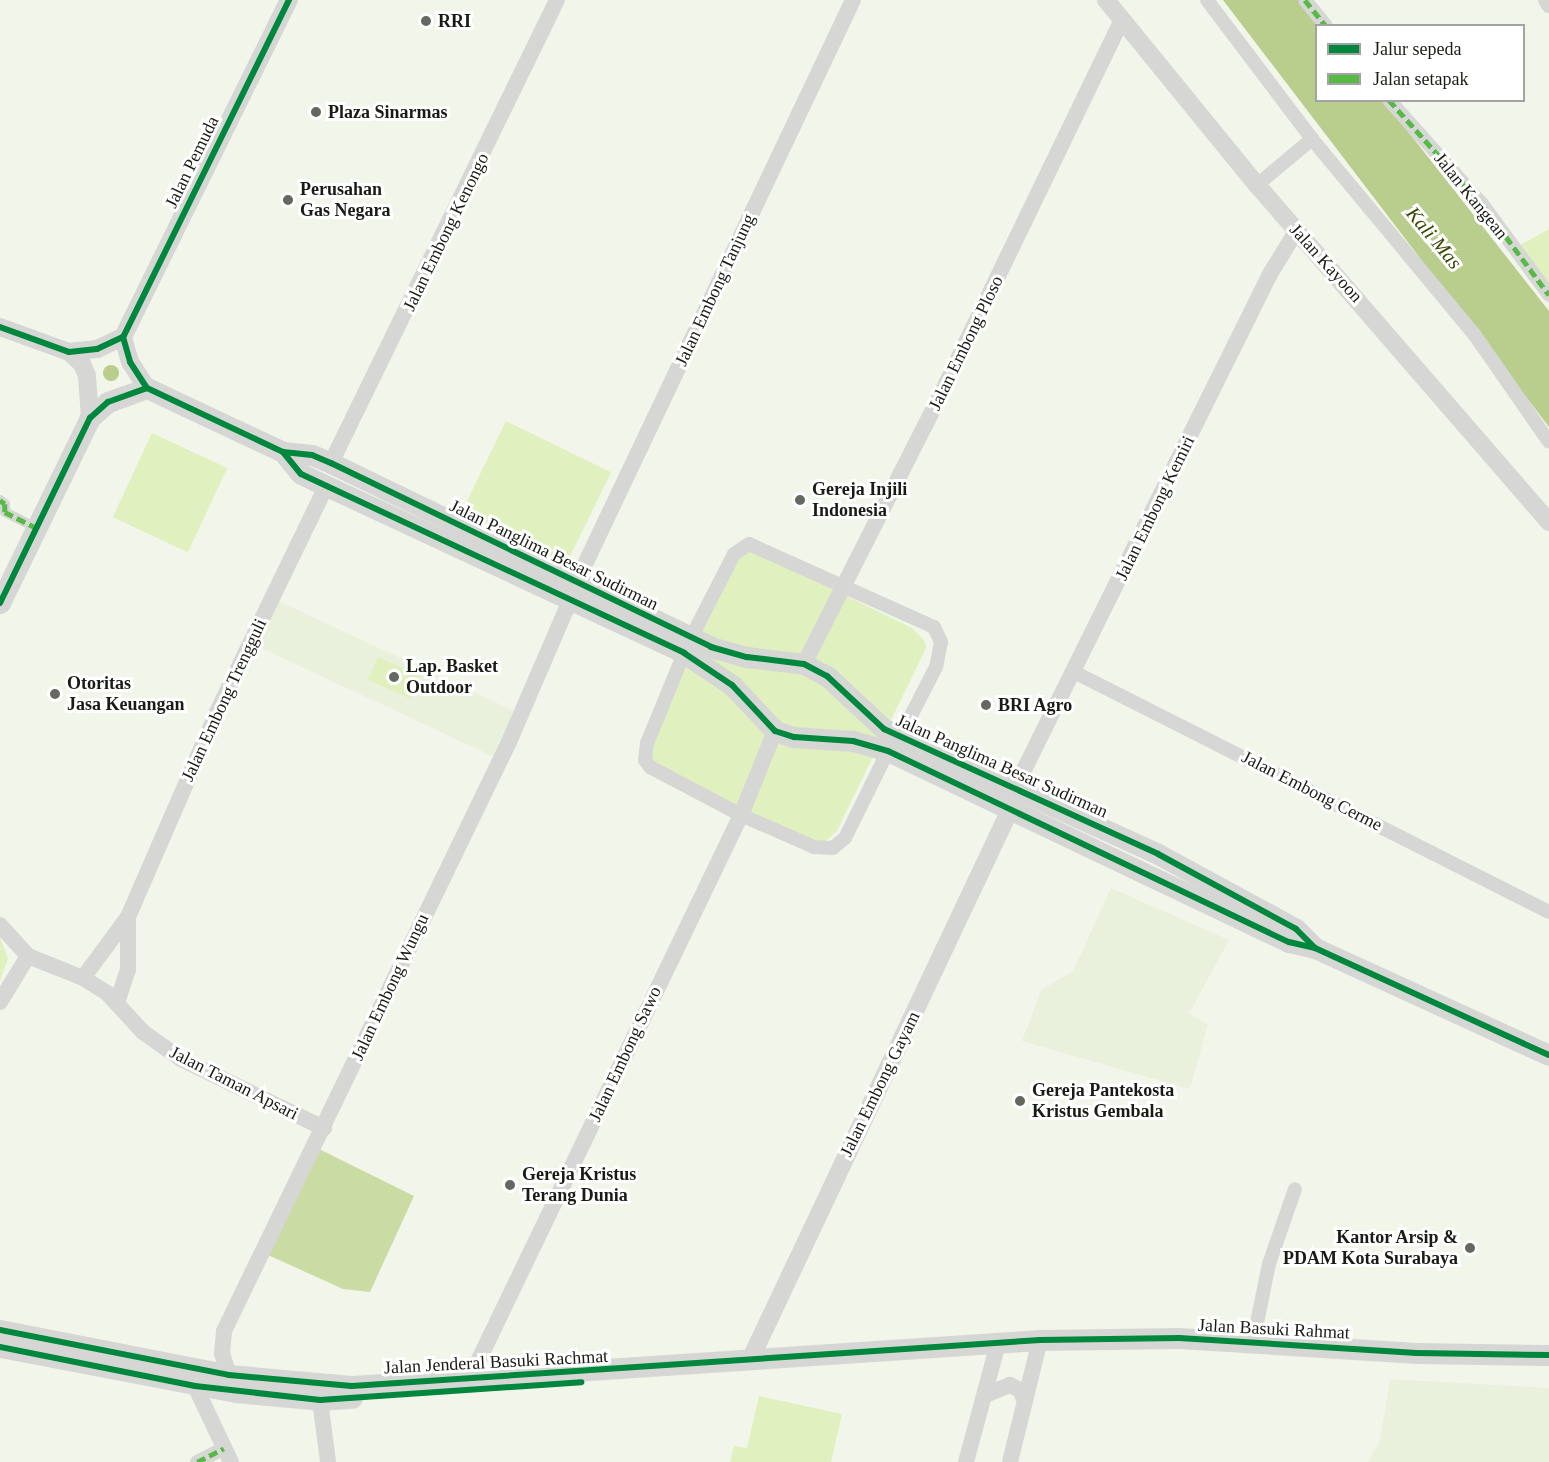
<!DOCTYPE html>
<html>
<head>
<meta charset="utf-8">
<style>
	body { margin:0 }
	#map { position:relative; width:1549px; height:1462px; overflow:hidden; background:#f2f6ea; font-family:Georgia,serif }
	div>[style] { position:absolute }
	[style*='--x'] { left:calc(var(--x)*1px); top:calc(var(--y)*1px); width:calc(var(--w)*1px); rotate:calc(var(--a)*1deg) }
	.built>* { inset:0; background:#e9f1dc; transform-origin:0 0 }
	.green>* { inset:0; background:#e0f0bf; transform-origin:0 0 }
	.forest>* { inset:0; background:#cadba4 }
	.water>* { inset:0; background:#b9cd8c }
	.round { border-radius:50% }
	.pedestrian>* { height:10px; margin:-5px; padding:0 5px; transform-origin:5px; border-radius:5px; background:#d6d7d4 }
	.minor>* { height:14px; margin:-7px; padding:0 7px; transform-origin:7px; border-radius:7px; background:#d6d7d4 }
	.tertiary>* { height:16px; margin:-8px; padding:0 8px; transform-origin:8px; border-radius:8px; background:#d6d7d4 }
	.secondary>* { height:18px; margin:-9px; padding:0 9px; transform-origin:9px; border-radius:9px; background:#d6d7d4 }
	.primary>* { height:21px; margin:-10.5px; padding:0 10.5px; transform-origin:10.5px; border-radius:10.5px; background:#d6d7d4 }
	.quiet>* { height:4.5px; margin-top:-2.25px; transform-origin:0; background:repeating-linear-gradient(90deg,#58b947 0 9px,transparent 0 13.5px) }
	.cycleway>* { height:6px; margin:-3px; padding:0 3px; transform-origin:3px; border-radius:3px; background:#00873e }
	.dots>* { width:16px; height:16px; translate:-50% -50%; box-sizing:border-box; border:3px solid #fff; border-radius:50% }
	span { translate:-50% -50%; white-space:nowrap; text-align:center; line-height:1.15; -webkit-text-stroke:6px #fff; paint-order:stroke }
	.poi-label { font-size:18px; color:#191c14; font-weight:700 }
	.left { translate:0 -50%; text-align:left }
	.right { translate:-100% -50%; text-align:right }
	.street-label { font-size:18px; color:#191c14 }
	.water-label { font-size:20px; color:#384803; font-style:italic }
	.legend { position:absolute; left:1315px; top:24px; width:210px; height:78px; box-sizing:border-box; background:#fff; border:2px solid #a3a4a1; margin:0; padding:8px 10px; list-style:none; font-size:18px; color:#191c14 }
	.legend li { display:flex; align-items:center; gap:12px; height:30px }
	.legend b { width:30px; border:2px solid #a3a4a1 }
</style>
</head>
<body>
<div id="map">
	<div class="built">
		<i style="left:274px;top:599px;width:267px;height:50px;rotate:25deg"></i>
		<i style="clip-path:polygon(1111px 888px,1229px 940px,1189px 1014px,1208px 1024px,1190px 1089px,1022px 1041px,1041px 990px,1073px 971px)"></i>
		<i style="clip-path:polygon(1390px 1379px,1549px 1388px,1549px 1462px,1368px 1462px,1380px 1441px)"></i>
	</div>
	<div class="green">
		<i style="clip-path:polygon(1549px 229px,1549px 285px,1515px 248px)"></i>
		<i style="left:506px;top:421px;width:117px;height:102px;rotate:26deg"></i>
		<i style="left:152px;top:433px;width:83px;height:93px;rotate:25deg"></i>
		<i style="clip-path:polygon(753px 550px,912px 628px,925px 641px,926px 648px,837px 831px,824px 843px,812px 842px,653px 767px,649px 744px,736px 555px)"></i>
		<i style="left:378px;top:657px;width:46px;height:25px;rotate:24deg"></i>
		<i style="clip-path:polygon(0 937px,8px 959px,0 981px)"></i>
		<i style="clip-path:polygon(759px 1396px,842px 1414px,831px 1462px,730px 1462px,734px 1446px,747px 1448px)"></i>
	</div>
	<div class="forest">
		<i style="clip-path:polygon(319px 1149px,414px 1196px,370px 1292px,343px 1289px,268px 1255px)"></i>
	</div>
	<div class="water">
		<i style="clip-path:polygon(1223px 0,1302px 0,1325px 25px,1316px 26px,1316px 100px,1384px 101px,1549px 311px,1549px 427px)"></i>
		<i class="round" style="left:103px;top:365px;width:16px;height:16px"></i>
	</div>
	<div class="pedestrian">
		<i style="--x:0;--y:500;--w:6;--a:39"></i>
		<i style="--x:5;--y:504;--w:8;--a:90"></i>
		<i style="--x:5;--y:512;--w:36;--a:27"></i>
	</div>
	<div class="minor">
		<i style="--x:1207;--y:0;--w:174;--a:52.9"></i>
		<i style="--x:1312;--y:139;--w:254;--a:50.3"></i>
		<i style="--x:1474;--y:334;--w:131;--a:55.2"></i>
		<i style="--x:1305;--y:0;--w:33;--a:51"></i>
		<i style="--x:1389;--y:100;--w:140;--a:48.2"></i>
		<i style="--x:1482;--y:204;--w:113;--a:53.6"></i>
		<i style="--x:1257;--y:185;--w:72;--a:-39.9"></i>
		<i style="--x:691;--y:638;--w:94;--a:-62.9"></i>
		<i style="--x:734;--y:554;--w:18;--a:-34"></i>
		<i style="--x:749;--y:544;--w:203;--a:24.2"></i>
		<i style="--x:934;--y:627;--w:17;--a:65"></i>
		<i style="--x:941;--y:642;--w:25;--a:101"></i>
		<i style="--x:936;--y:667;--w:79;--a:117.2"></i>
		<i style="--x:684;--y:653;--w:97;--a:112.3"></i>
		<i style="--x:647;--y:743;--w:17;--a:97"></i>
		<i style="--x:645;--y:760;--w:9;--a:54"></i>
		<i style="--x:650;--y:767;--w:103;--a:27.8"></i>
		<i style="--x:741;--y:815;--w:80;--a:23.7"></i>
		<i style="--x:814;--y:847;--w:19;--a:3"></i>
		<i style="--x:833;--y:848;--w:16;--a:-40"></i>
		<i style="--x:845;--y:838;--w:97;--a:-63.7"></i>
		<i style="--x:1074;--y:672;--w:532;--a:26.81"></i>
		<i style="--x:1253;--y:1343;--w:81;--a:-78.6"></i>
		<i style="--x:1269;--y:1264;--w:79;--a:-70.9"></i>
		<i style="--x:197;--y:1462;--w:30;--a:-27"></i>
	</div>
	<div class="tertiary">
		<i style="--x:1546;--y:0;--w:6;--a:59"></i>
		<i style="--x:331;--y:463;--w:515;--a:-63.98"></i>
		<i style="--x:577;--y:581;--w:643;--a:-64.59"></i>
		<i style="--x:804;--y:664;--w:305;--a:-63.1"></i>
		<i style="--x:942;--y:392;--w:414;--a:-64.2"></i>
		<i style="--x:1015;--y:788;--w:574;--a:-63.61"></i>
		<i style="--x:1270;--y:274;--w:52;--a:-58.5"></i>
		<i style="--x:0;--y:925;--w:42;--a:47.9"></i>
		<i style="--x:28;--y:956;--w:59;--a:21.8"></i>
		<i style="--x:83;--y:978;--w:28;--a:32"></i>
		<i style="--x:107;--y:993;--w:53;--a:47.3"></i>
		<i style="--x:143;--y:1032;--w:47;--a:35.4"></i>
		<i style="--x:181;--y:1059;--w:159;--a:25.8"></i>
		<i style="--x:83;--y:978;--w:76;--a:-53.6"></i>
		<i style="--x:128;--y:917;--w:223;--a:-66.5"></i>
		<i style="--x:217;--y:712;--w:250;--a:-64.2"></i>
		<i style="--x:0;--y:1002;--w:54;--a:-58.7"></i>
		<i style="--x:117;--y:1003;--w:35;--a:-72"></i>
		<i style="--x:128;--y:970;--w:49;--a:-90"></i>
		<i style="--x:229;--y:1375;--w:22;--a:-108"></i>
		<i style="--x:222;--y:1354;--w:23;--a:-85"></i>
		<i style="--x:224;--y:1331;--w:654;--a:-64.18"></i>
		<i style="--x:509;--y:742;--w:157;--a:-66.7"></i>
		<i style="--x:471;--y:1376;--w:623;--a:-64.3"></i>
		<i style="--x:741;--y:815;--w:91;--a:-68"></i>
		<i style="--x:195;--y:1386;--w:84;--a:64.7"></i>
		<i style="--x:985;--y:1395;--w:27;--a:-22"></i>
		<i style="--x:1010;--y:1385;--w:11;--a:27"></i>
		<i style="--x:1020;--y:1390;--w:12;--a:66"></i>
		<i style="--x:320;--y:1400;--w:63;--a:82.6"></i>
		<i style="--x:966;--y:1462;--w:123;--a:-74.9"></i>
		<i style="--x:1010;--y:1462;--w:126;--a:-76.2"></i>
	</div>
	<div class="secondary">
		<i style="--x:1106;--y:0;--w:239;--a:50.8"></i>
		<i style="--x:1257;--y:185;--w:446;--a:49.1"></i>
		<i style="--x:0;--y:327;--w:73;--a:19.9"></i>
		<i style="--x:69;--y:352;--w:28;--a:-6"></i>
		<i style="--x:97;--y:349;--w:29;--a:-25"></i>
		<i style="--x:69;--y:352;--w:18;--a:43"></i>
		<i style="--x:82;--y:364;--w:13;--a:67"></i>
		<i style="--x:87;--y:376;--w:42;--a:85.9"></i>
		<i style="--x:147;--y:388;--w:31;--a:-123"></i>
		<i style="--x:130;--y:362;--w:26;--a:-106"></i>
		<i style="--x:123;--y:337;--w:376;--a:-63.8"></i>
		<i style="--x:750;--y:1360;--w:608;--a:-64.7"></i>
	</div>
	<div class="primary">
		<i style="--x:283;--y:452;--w:28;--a:51"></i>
		<i style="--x:301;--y:474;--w:423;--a:25"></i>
		<i style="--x:684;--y:653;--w:58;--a:33.7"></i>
		<i style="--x:732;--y:685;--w:63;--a:46.9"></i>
		<i style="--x:775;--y:731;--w:20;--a:18"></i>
		<i style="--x:794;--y:737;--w:59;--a:3.9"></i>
		<i style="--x:853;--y:741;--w:36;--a:16"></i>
		<i style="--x:888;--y:751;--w:444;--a:25.5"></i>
		<i style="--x:1289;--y:942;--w:27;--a:13"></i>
		<i style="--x:1315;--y:948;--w:257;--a:24.6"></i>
		<i style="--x:0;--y:603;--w:206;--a:-64.1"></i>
		<i style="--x:90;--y:418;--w:24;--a:-42"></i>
		<i style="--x:108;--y:402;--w:41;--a:-19.7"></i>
		<i style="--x:147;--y:388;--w:150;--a:25.2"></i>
		<i style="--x:283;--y:452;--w:29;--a:6"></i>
		<i style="--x:312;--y:455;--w:21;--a:23"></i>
		<i style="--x:331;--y:463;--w:422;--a:25.8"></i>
		<i style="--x:711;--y:647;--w:37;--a:16"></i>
		<i style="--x:747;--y:657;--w:57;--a:7"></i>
		<i style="--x:804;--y:664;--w:26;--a:28"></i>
		<i style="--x:827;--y:676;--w:78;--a:42.9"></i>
		<i style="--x:884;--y:729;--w:301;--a:24.5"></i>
		<i style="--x:1158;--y:854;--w:157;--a:28.5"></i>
		<i style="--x:1296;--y:929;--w:27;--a:45"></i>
		<i style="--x:0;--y:1330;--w:233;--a:11.1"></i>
		<i style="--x:229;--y:1375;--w:123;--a:5.1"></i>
		<i style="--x:352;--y:1386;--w:690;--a:-3.83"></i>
		<i style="--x:1040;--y:1340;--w:139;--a:-0.8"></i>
		<i style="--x:1179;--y:1338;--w:238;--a:3.6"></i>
		<i style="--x:1417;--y:1353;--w:132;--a:0.9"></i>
		<i style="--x:0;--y:1347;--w:240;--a:10.8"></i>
		<i style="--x:236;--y:1392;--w:84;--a:5.4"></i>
		<i style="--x:320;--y:1400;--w:32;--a:-4"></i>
	</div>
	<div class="quiet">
		<i style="--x:1305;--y:0;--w:33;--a:51"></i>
		<i style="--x:1389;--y:100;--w:140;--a:48.2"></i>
		<i style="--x:1482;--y:204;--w:113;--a:53.6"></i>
		<i style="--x:0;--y:500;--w:6;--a:39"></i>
		<i style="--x:5;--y:504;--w:8;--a:90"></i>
		<i style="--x:5;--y:512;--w:36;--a:27"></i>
		<i style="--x:197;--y:1462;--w:30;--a:-27"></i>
	</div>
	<div class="cycleway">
		<i style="--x:289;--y:0;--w:376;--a:116.2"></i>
		<i style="--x:123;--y:337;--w:26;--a:74"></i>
		<i style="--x:130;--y:362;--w:31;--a:57"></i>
		<i style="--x:147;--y:388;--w:150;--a:25.2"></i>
		<i style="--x:283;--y:452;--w:29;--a:6"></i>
		<i style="--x:312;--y:455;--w:21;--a:23"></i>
		<i style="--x:331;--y:463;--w:422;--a:25.8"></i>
		<i style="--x:711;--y:647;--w:37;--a:16"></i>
		<i style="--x:747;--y:657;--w:57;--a:7"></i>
		<i style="--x:804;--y:664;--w:26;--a:28"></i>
		<i style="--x:827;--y:676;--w:78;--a:42.9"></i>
		<i style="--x:884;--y:729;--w:301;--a:24.5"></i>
		<i style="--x:1158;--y:854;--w:157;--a:28.5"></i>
		<i style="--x:1296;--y:929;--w:27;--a:45"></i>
		<i style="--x:0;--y:327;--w:73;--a:19.9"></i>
		<i style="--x:69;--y:352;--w:28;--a:-6"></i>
		<i style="--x:97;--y:349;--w:29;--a:-25"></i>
		<i style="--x:283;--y:452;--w:28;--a:51"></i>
		<i style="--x:301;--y:474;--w:423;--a:25"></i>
		<i style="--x:684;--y:653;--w:58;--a:33.7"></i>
		<i style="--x:732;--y:685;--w:63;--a:46.9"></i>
		<i style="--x:775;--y:731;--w:20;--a:18"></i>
		<i style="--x:794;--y:737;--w:59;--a:3.9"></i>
		<i style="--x:853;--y:741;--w:36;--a:16"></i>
		<i style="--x:888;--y:751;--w:444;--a:25.5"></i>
		<i style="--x:1289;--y:942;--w:27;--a:13"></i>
		<i style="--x:1315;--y:948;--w:257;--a:24.6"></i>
		<i style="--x:0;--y:603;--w:206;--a:-64.1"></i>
		<i style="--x:90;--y:418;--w:24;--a:-42"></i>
		<i style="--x:108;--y:402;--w:41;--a:-19.7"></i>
		<i style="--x:0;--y:1330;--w:233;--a:11.1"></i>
		<i style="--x:229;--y:1375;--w:123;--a:5.1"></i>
		<i style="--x:352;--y:1386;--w:690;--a:-3.83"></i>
		<i style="--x:1040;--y:1340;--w:139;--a:-0.8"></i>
		<i style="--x:1179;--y:1338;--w:238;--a:3.6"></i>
		<i style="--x:1417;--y:1353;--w:132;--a:0.9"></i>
		<i style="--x:0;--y:1347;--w:199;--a:11.3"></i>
		<i style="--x:195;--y:1386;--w:126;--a:6.4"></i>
		<i style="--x:320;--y:1400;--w:262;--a:-3.9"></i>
	</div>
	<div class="dots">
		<i style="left:426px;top:21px;background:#65685f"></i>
		<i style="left:316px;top:112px;background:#65685f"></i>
		<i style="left:288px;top:200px;background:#65685f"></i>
		<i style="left:800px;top:500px;background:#65685f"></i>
		<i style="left:394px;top:677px;background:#65685f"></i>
		<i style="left:55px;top:694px;background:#65685f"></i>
		<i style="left:986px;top:705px;background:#65685f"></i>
		<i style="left:1020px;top:1101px;background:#65685f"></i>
		<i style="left:510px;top:1185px;background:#65685f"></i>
		<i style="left:1470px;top:1248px;background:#65685f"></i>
	</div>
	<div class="poi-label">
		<span class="left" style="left:438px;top:21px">RRI</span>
		<span class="left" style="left:328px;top:112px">Plaza Sinarmas</span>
		<span class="left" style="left:300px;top:200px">Perusahan<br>Gas Negara</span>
		<span class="left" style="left:812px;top:500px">Gereja Injili<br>Indonesia</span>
		<span class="left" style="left:406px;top:677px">Lap. Basket<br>Outdoor</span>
		<span class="left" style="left:67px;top:694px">Otoritas<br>Jasa Keuangan</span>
		<span class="left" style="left:998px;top:705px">BRI Agro</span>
		<span class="left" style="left:1032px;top:1101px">Gereja Pantekosta<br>Kristus Gembala</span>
		<span class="left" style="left:522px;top:1185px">Gereja Kristus<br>Terang Dunia</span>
		<span class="right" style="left:1458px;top:1248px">Kantor Arsip &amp;<br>PDAM Kota Surabaya</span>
	</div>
	<div class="street-label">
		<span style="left:192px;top:162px;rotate:-64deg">Jalan Pemuda</span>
		<span style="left:1471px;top:196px;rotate:51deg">Jalan Kangean</span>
		<span style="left:446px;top:232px;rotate:-64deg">Jalan Embong Kenongo</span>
		<span style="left:1326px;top:263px;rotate:48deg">Jalan Kayoon</span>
		<span style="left:715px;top:290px;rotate:-65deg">Jalan Embong Tanjung</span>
		<span style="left:966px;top:343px;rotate:-64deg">Jalan Embong Ploso</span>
		<span style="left:1155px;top:508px;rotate:-64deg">Jalan Embong Kemiri</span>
		<span style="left:554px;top:555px;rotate:26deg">Jalan Panglima Besar Sudirman</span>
		<span style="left:224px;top:700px;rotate:-65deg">Jalan Embong Trengguli</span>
		<span style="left:1002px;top:766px;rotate:24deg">Jalan Panglima Besar Sudirman</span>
		<span style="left:1312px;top:791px;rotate:27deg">Jalan Embong Cerme</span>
		<span style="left:390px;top:987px;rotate:-65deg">Jalan Embong Wungu</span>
		<span style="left:625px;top:1054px;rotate:-65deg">Jalan Embong Sawo</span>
		<span style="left:234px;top:1083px;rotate:27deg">Jalan Taman Apsari</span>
		<span style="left:880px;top:1084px;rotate:-64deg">Jalan Embong Gayam</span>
		<span style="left:1274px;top:1329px;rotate:3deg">Jalan Basuki Rahmat</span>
		<span style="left:496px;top:1362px;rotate:-3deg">Jalan Jenderal Basuki Rachmat</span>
	</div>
	<div class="water-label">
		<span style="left:1434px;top:238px;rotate:50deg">Kali Mas</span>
	</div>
	<ul class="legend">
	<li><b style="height:8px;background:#00873e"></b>Jalur sepeda</li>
	<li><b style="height:8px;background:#58b947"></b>Jalan setapak</li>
	</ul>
</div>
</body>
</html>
